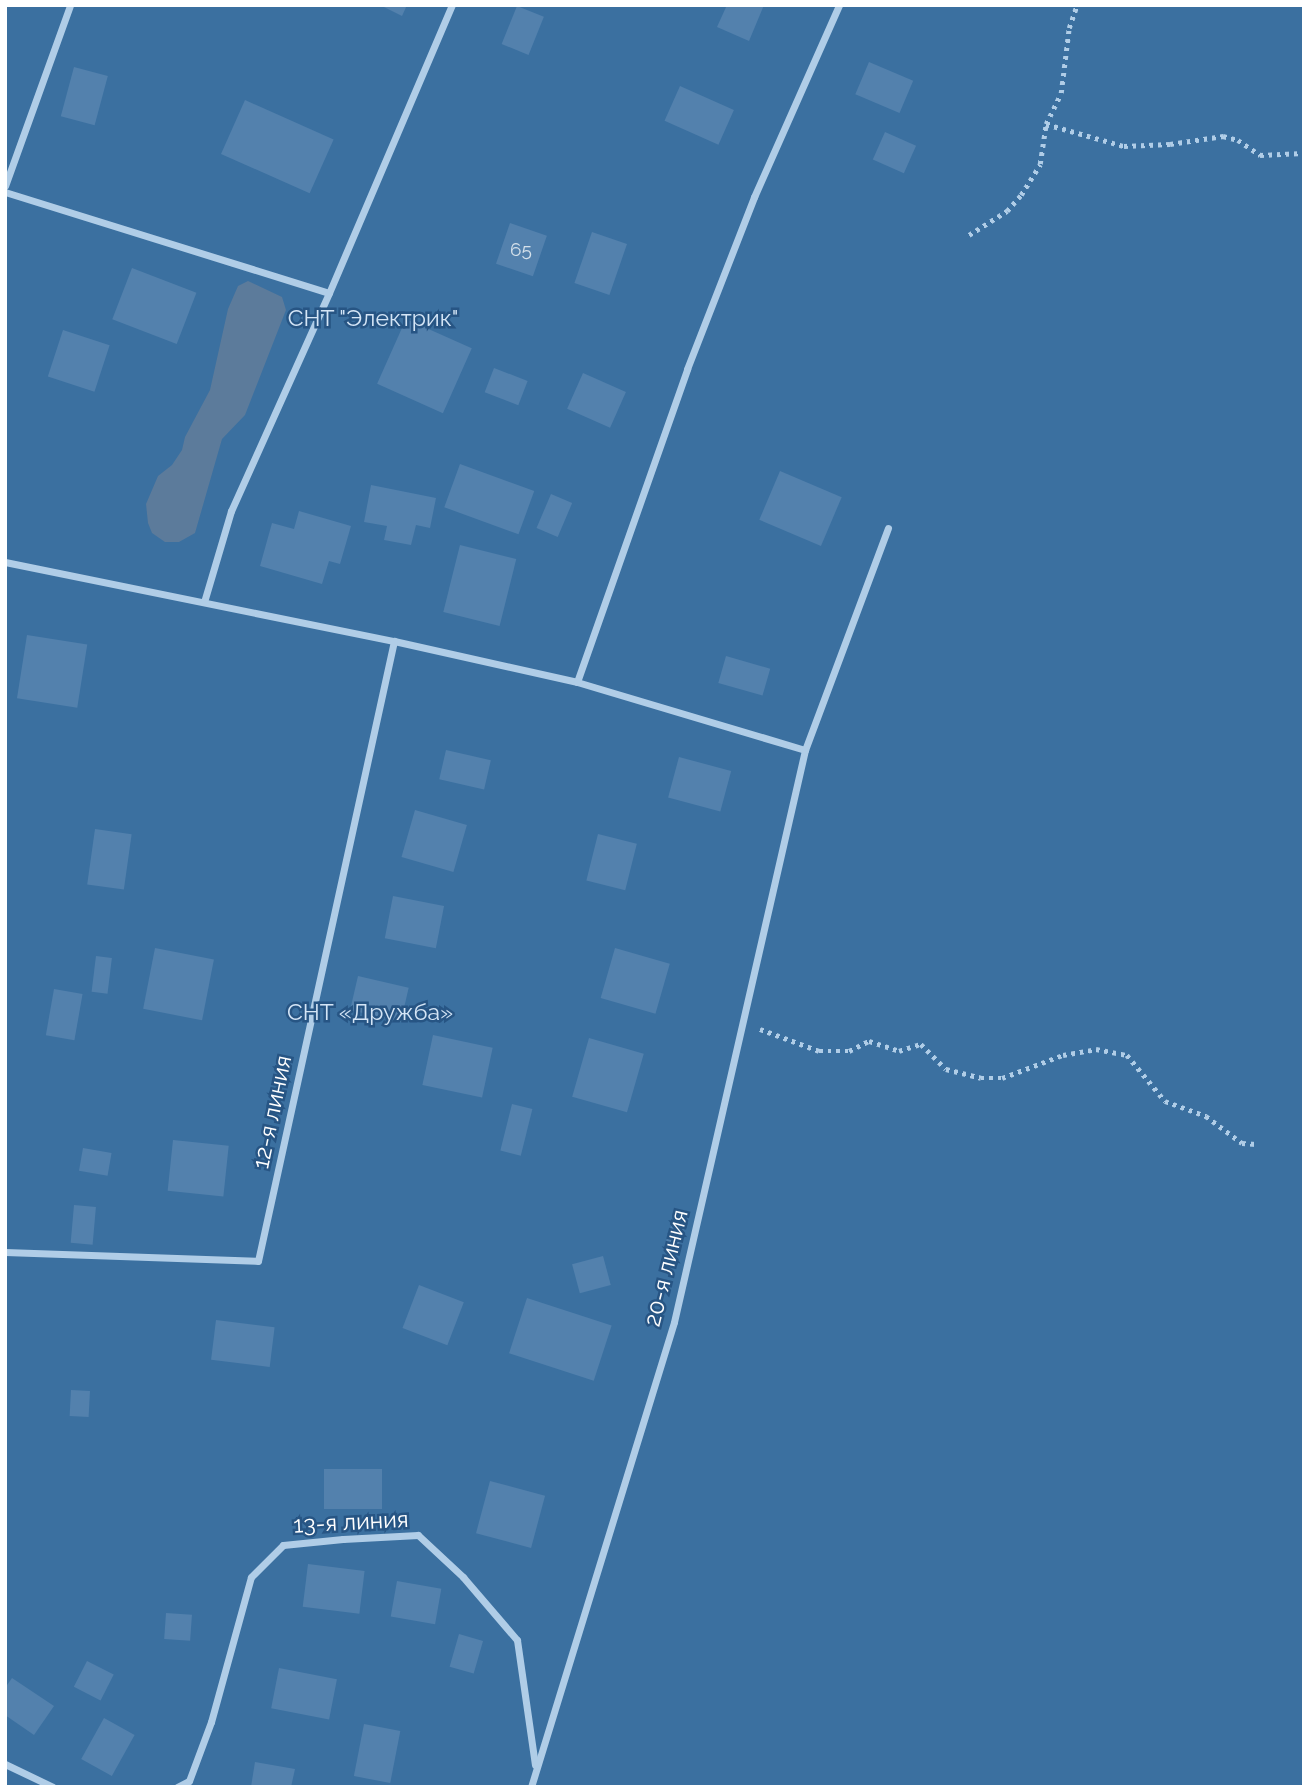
<!DOCTYPE html>
<html>
<head>
<meta charset="utf-8">
<style>
	body { margin:0 }
	#map { position:relative; width:1309px; height:1792px; overflow:hidden; background:#275584; font-family:Raleway,sans-serif }
	div>[style] { position:absolute }
	[style*='--x'] { left:calc(var(--x)*1px); top:calc(var(--y)*1px); width:calc(var(--w)*1px); rotate:calc(var(--a)*1deg) }
	.green>* { inset:0; background:#3b70a0 }
	.water>* { inset:0; background:#5c7b9b }
	.building>* { inset:0; background:#5381ad; transform-origin:0 0 }
	.path>* { height:4.5px; margin-top:-2.25px; transform-origin:0; background:repeating-linear-gradient(90deg,#b0cde7 0 3.5px,transparent 0 8.5px) }
	.street>* { height:7px; margin:-3.5px; padding:0 3.5px; transform-origin:3.5px; border-radius:3.5px; background:#b0cde7 }
	span { translate:-50% -50%; white-space:nowrap; text-align:center; line-height:1.15; -webkit-text-stroke:5px #275584; paint-order:stroke }
	.number-label { font-size:19px; color:#d4e0ea }
	.number-label span { -webkit-text-stroke-width:0 }
	.park-label { font-size:23px; color:#d4e5f6 }
	.street-label { font-size:23px; color:#fff }
	.frame { position:absolute; inset:0; border:7px solid #fff; pointer-events:none }
</style>
</head>
<body>
<div id="map">
	<div class="green">
		<i style="clip-path:polygon(5px 5px,1304px 5px,1304px 1777px,1301px 1787px,5px 1787px)"></i>
	</div>
	<div class="water">
		<i style="clip-path:polygon(248px 281px,282px 297px,286px 310px,245px 415px,222px 439px,195px 533px,179px 542px,165px 542px,152px 533px,148px 523px,146px 504px,158px 476px,172px 465px,182px 450px,185px 437px,210px 390px,228px 309px,238px 286px)"></i>
	</div>
	<div class="building">
		<i style="clip-path:polygon(380px 5px,407px 5px,402px 16px)"></i>
		<i style="clip-path:polygon(727px 5px,764px 5px,749px 41px,717px 27px)"></i>
		<i style="left:517px;top:6px;width:29px;height:41px;rotate:22deg"></i>
		<i style="left:869px;top:62px;width:48px;height:35px;rotate:23deg"></i>
		<i style="left:74px;top:67px;width:35px;height:51px;rotate:15deg"></i>
		<i style="left:680px;top:86px;width:59px;height:38px;rotate:24deg"></i>
		<i style="left:245px;top:100px;width:97px;height:59px;rotate:24deg"></i>
		<i style="left:885px;top:132px;width:34px;height:30px;rotate:24deg"></i>
		<i style="left:510px;top:223px;width:39px;height:43px;rotate:19deg"></i>
		<i style="left:592px;top:232px;width:37px;height:54px;rotate:19deg"></i>
		<i style="left:132px;top:268px;width:69px;height:55px;rotate:21deg"></i>
		<i style="left:406px;top:319px;width:72px;height:71px;rotate:24deg"></i>
		<i style="left:63px;top:330px;width:49px;height:49px;rotate:18deg"></i>
		<i style="left:494px;top:368px;width:36px;height:26px;rotate:21deg"></i>
		<i style="left:583px;top:373px;width:47px;height:39px;rotate:24deg"></i>
		<i style="left:460px;top:464px;width:79px;height:46px;rotate:20deg"></i>
		<i style="left:780px;top:471px;width:67px;height:53px;rotate:23deg"></i>
		<i style="clip-path:polygon(371px 485px,436px 498px,430px 528px,416px 525px,411px 545px,384px 540px,387px 526px,364px 522px)"></i>
		<i style="left:551px;top:494px;width:23px;height:37px;rotate:23deg"></i>
		<i style="clip-path:polygon(299px 511px,351px 526px,340px 564px,329px 561px,322px 584px,260px 566px,272px 523px,294px 529px)"></i>
		<i style="left:460px;top:545px;width:58px;height:69px;rotate:14deg"></i>
		<i style="left:27px;top:635px;width:61px;height:64px;rotate:9deg"></i>
		<i style="left:726px;top:656px;width:46px;height:28px;rotate:16deg"></i>
		<i style="left:446px;top:750px;width:46px;height:30px;rotate:13deg"></i>
		<i style="left:679px;top:757px;width:54px;height:42px;rotate:15deg"></i>
		<i style="left:415px;top:810px;width:54px;height:49px;rotate:16deg"></i>
		<i style="left:95px;top:829px;width:37px;height:56px;rotate:8deg"></i>
		<i style="left:598px;top:834px;width:40px;height:48px;rotate:14deg"></i>
		<i style="left:393px;top:896px;width:52px;height:43px;rotate:11deg"></i>
		<i style="left:155px;top:948px;width:60px;height:62px;rotate:11deg"></i>
		<i style="left:615px;top:948px;width:57px;height:52px;rotate:16deg"></i>
		<i style="left:96px;top:956px;width:16px;height:36px;rotate:7deg"></i>
		<i style="left:358px;top:976px;width:52px;height:35px;rotate:13deg"></i>
		<i style="left:54px;top:989px;width:29px;height:47px;rotate:10deg"></i>
		<i style="left:433px;top:1035px;width:61px;height:51px;rotate:12deg"></i>
		<i style="left:589px;top:1038px;width:57px;height:61px;rotate:16deg"></i>
		<i style="left:512px;top:1104px;width:21px;height:48px;rotate:14deg"></i>
		<i style="left:173px;top:1140px;width:56px;height:51px;rotate:6deg"></i>
		<i style="left:83px;top:1148px;width:29px;height:23px;rotate:10deg"></i>
		<i style="left:74px;top:1205px;width:22px;height:38px;rotate:5deg"></i>
		<i style="left:674px;top:1217px;width:13px;height:34px;rotate:18deg"></i>
		<i style="left:603px;top:1256px;width:30px;height:32px;rotate:75deg"></i>
		<i style="left:419px;top:1285px;width:48px;height:46px;rotate:21deg"></i>
		<i style="left:527px;top:1298px;width:89px;height:58px;rotate:18deg"></i>
		<i style="left:216px;top:1320px;width:59px;height:40px;rotate:7deg"></i>
		<i style="left:71px;top:1390px;width:19px;height:26px;rotate:3deg"></i>
		<i style="left:324px;top:1469px;width:58px;height:40px"></i>
		<i style="left:490px;top:1481px;width:57px;height:54px;rotate:15deg"></i>
		<i style="left:308px;top:1564px;width:57px;height:43px;rotate:7deg"></i>
		<i style="left:397px;top:1581px;width:45px;height:36px;rotate:10deg"></i>
		<i style="left:166px;top:1613px;width:26px;height:26px;rotate:4deg"></i>
		<i style="left:459px;top:1634px;width:25px;height:34px;rotate:16deg"></i>
		<i style="left:87px;top:1661px;width:30px;height:29px;rotate:27deg"></i>
		<i style="left:279px;top:1668px;width:59px;height:41px;rotate:11deg"></i>
		<i style="clip-path:polygon(12px 1678px,54px 1706px,34px 1735px,5px 1715px,5px 1688px)"></i>
		<i style="left:104px;top:1718px;width:35px;height:47px;rotate:29deg"></i>
		<i style="left:364px;top:1724px;width:37px;height:53px;rotate:11deg"></i>
		<i style="clip-path:polygon(255px 1762px,295px 1769px,291px 1787px,251px 1787px)"></i>
	</div>
	<div class="path">
		<i style="--x:1046;--y:124;--w:81;--a:15.8"></i>
		<i style="--x:1124;--y:146;--w:46;--a:-2.5"></i>
		<i style="--x:1170;--y:144;--w:54;--a:-8.6"></i>
		<i style="--x:1223;--y:136;--w:16;--a:15"></i>
		<i style="--x:1238;--y:140;--w:27;--a:34"></i>
		<i style="--x:1260;--y:155;--w:44;--a:-2.6"></i>
		<i style="--x:969;--y:235;--w:45;--a:-32.3"></i>
		<i style="--x:1007;--y:211;--w:21;--a:-49"></i>
		<i style="--x:1021;--y:195;--w:36;--a:-58"></i>
		<i style="--x:1040;--y:164;--w:40;--a:-81.5"></i>
		<i style="--x:1046;--y:124;--w:34;--a:-64"></i>
		<i style="--x:1061;--y:93;--w:65;--a:-83"></i>
		<i style="--x:1069;--y:28;--w:24;--a:-71"></i>
		<i style="--x:760;--y:1029;--w:63;--a:20.4"></i>
		<i style="--x:819;--y:1051;--w:30;--a:0"></i>
		<i style="--x:849;--y:1051;--w:22;--a:-27"></i>
		<i style="--x:869;--y:1041;--w:32;--a:18"></i>
		<i style="--x:899;--y:1051;--w:23;--a:-18"></i>
		<i style="--x:921;--y:1044;--w:35;--a:45"></i>
		<i style="--x:946;--y:1069;--w:36;--a:14"></i>
		<i style="--x:981;--y:1078;--w:21;--a:0"></i>
		<i style="--x:1002;--y:1078;--w:65;--a:-20.7"></i>
		<i style="--x:1063;--y:1055;--w:34;--a:-10"></i>
		<i style="--x:1096;--y:1049;--w:32;--a:11"></i>
		<i style="--x:1127;--y:1055;--w:60;--a:50.4"></i>
		<i style="--x:1165;--y:1101;--w:44;--a:20.1"></i>
		<i style="--x:1206;--y:1116;--w:45;--a:36.9"></i>
		<i style="--x:1242;--y:1143;--w:14;--a:4"></i>
	</div>
	<div class="street">
		<i style="--x:5;--y:186;--w:192;--a:-70.2"></i>
		<i style="--x:5;--y:192;--w:339;--a:17.3"></i>
		<i style="--x:329;--y:293;--w:313;--a:-66.9"></i>
		<i style="--x:5;--y:562;--w:397;--a:11.5"></i>
		<i style="--x:394;--y:641;--w:188;--a:12.6"></i>
		<i style="--x:577;--y:682;--w:238;--a:16.6"></i>
		<i style="--x:204;--y:602;--w:95;--a:-73.5"></i>
		<i style="--x:231;--y:511;--w:239;--a:-65.8"></i>
		<i style="--x:577;--y:682;--w:332;--a:-70.6"></i>
		<i style="--x:687;--y:369;--w:185;--a:-68.7"></i>
		<i style="--x:754;--y:197;--w:210;--a:-66.1"></i>
		<i style="--x:5;--y:1252;--w:253;--a:2"></i>
		<i style="--x:258;--y:1261;--w:635;--a:-77.63"></i>
		<i style="--x:5;--y:1764;--w:53;--a:25.6"></i>
		<i style="--x:177;--y:1787;--w:13;--a:-27"></i>
		<i style="--x:189;--y:1781;--w:63;--a:-69.6"></i>
		<i style="--x:211;--y:1722;--w:150;--a:-74.6"></i>
		<i style="--x:251;--y:1577;--w:45;--a:-45"></i>
		<i style="--x:283;--y:1545;--w:60;--a:-5.7"></i>
		<i style="--x:343;--y:1539;--w:75;--a:-3.1"></i>
		<i style="--x:418;--y:1535;--w:62;--a:43"></i>
		<i style="--x:463;--y:1577;--w:83;--a:49.4"></i>
		<i style="--x:517;--y:1640;--w:126;--a:81.8"></i>
		<i style="--x:531;--y:1787;--w:486;--a:-72.9"></i>
		<i style="--x:674;--y:1322;--w:587;--a:-77.1"></i>
		<i style="--x:805;--y:750;--w:237;--a:-69.5"></i>
	</div>
	<div class="number-label">
		<span style="left:521px;top:250px">65</span>
	</div>
	<div class="park-label">
		<span style="left:373px;top:318px">СНТ "Электрик"</span>
		<span style="left:370px;top:1012px">СНТ «Дружба»</span>
	</div>
	<div class="street-label">
		<span style="left:272px;top:1112px;rotate:-78deg">12-я линия</span>
		<span style="left:666px;top:1268px;rotate:-76deg">20-я линия</span>
		<span style="left:351px;top:1522px;rotate:-3deg">13-я линия</span>
	</div>
	<div class="frame"></div>
</div>
</body>
</html>
